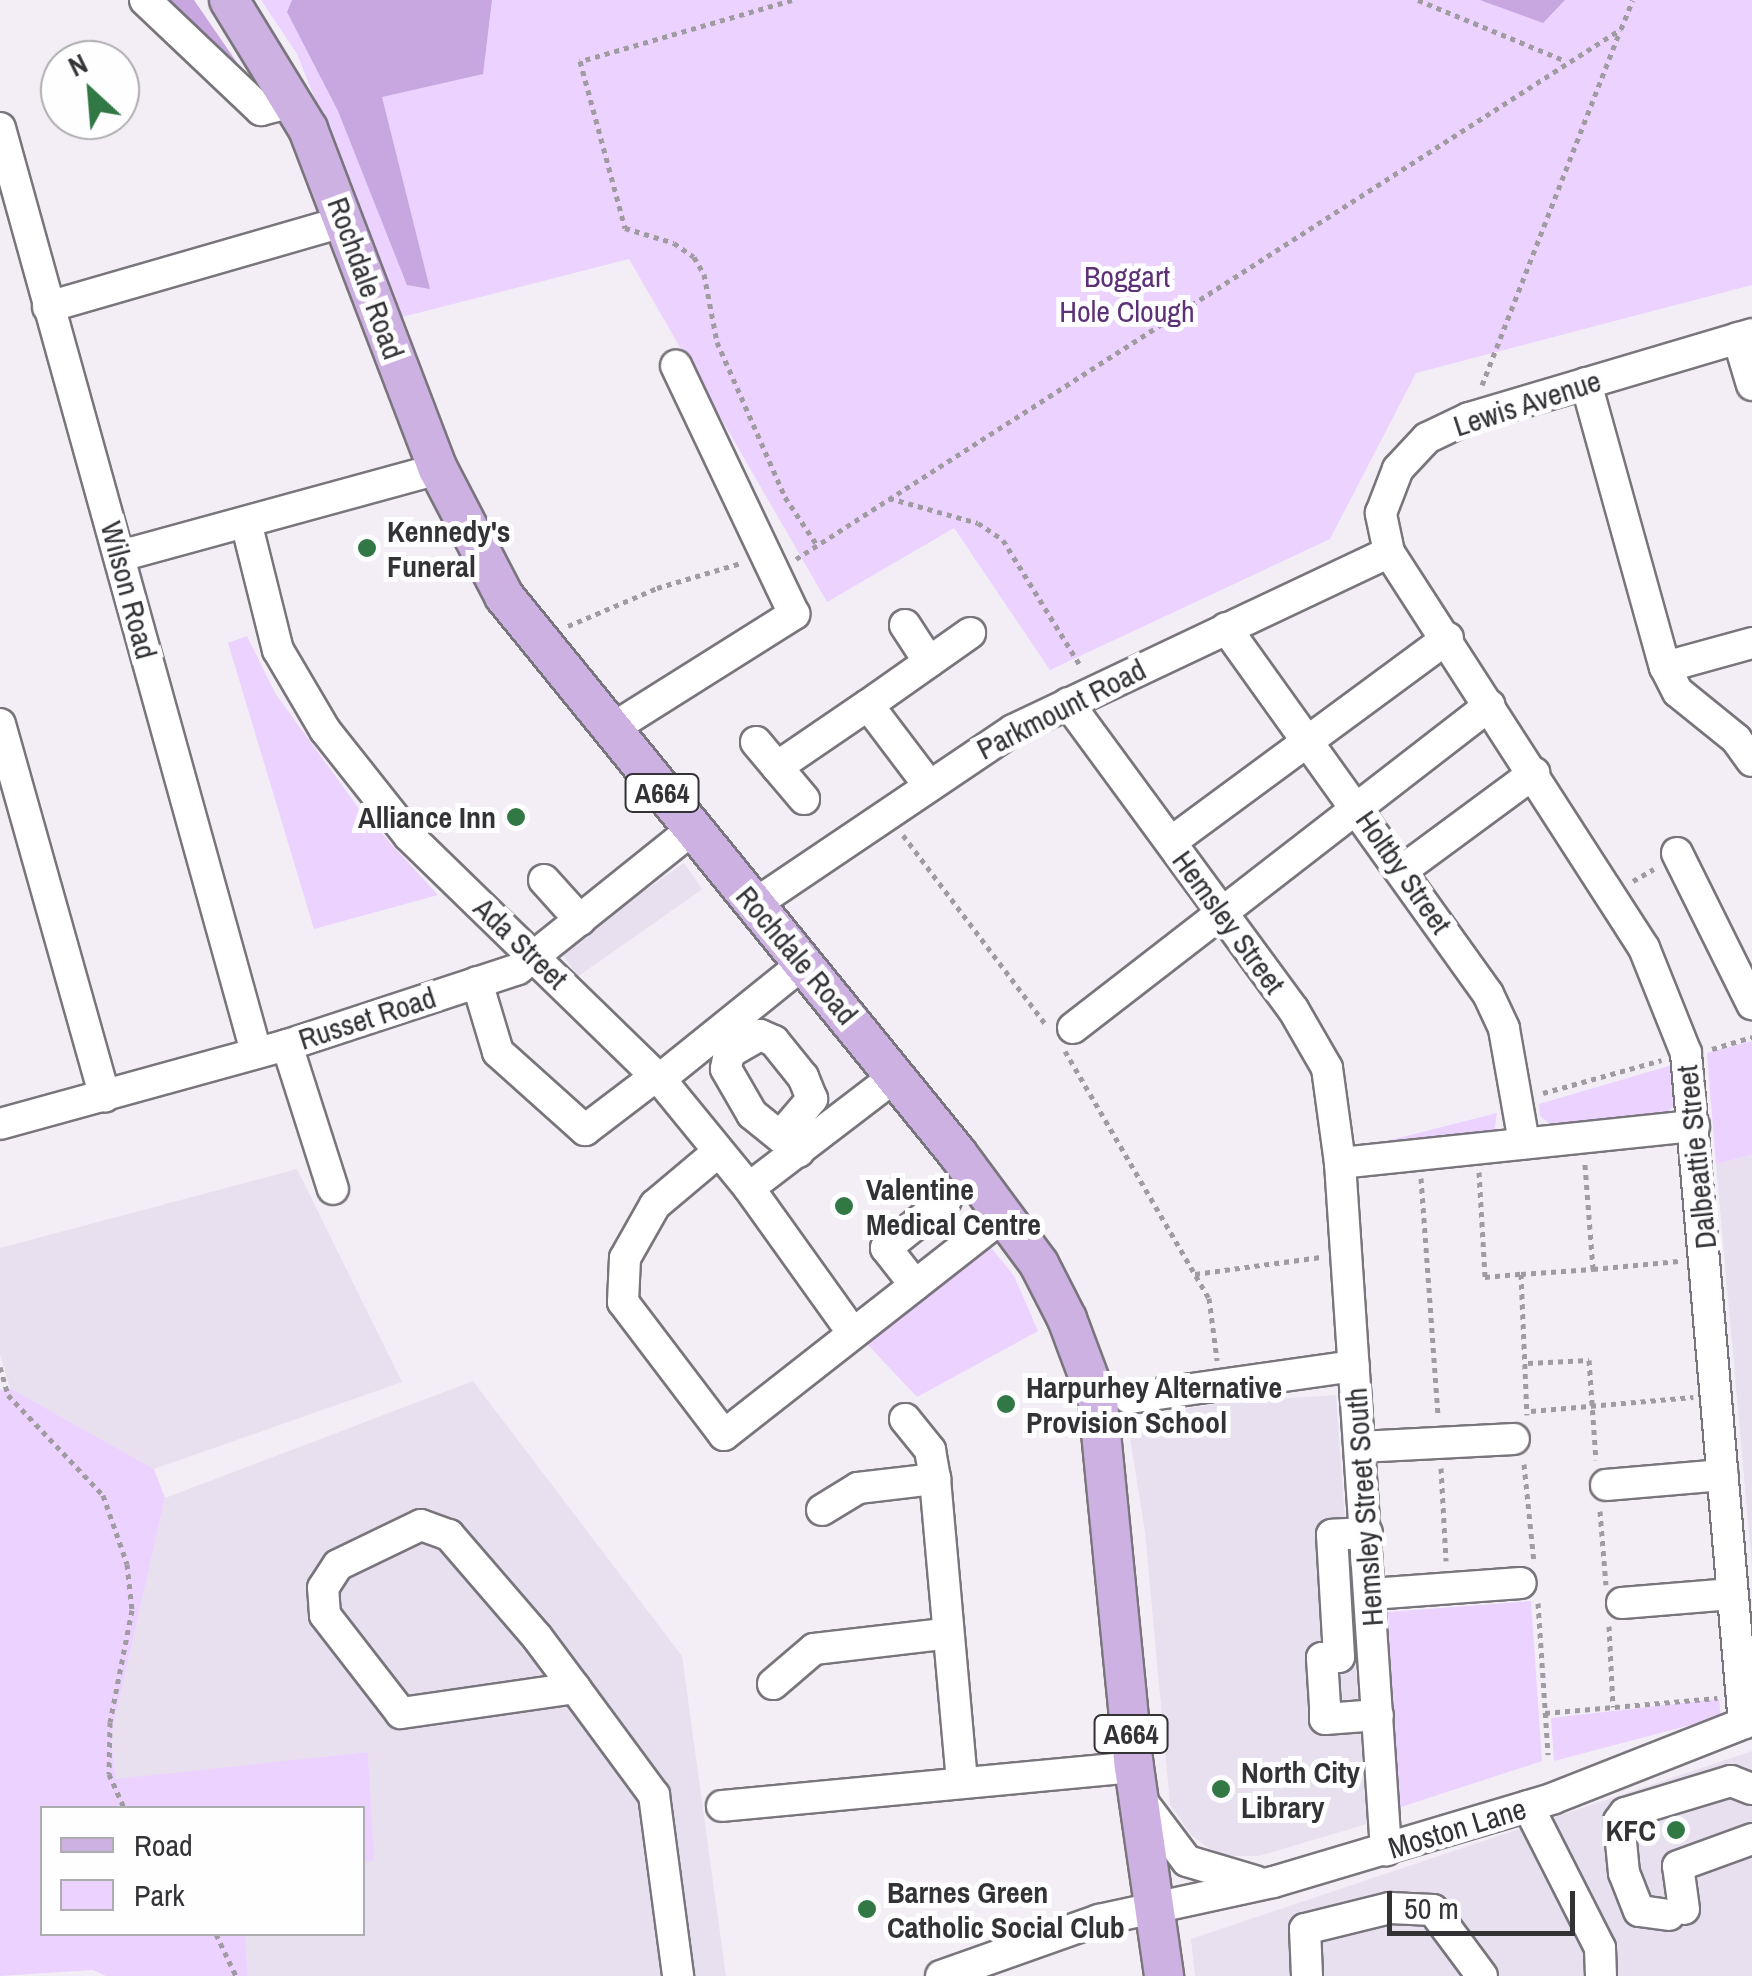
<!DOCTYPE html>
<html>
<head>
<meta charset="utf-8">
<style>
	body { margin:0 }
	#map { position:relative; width:1752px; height:1976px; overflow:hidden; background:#f3eef6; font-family:"Archivo Narrow",sans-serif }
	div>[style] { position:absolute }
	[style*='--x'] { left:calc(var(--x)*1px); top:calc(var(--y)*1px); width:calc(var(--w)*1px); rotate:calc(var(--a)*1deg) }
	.built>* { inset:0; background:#e8e0ef; transform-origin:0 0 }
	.green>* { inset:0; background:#ecd2ff }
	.forest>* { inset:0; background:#c8a6e0 }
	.path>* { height:5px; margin-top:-2.5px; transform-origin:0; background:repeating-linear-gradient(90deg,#9f9ba1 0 5px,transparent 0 10px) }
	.roads { filter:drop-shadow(2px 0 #79757c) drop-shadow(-2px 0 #79757c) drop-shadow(0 2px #79757c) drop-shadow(0 -2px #79757c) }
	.minor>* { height:30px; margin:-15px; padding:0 15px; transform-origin:15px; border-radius:15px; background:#fff }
	.major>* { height:38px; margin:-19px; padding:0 19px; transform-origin:19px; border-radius:19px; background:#ceb1e3 }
	.dots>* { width:28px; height:28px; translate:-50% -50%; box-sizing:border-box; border:5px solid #fefdff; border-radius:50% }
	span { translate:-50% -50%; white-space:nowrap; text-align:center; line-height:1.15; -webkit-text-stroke:10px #fefdff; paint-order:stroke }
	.shield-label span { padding:2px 8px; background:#fefdff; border:2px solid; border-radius:8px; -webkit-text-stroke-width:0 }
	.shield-label { font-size:28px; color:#333235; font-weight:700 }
	.park-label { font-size:30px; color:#5c3176 }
	.street-label { font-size:30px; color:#333235 }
	.poi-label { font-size:30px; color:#333235; font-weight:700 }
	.left { translate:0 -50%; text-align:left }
	.right { translate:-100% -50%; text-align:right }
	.legend { position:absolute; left:40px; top:1806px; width:325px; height:130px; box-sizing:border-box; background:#fefdff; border:2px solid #adacae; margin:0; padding:12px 18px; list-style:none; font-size:30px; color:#333235 }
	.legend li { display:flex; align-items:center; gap:20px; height:50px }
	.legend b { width:50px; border:2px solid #adacae }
	.north { position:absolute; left:40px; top:40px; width:100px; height:100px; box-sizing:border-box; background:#fefdff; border:2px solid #adacae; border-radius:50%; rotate:334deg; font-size:28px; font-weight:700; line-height:40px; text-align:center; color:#333235 }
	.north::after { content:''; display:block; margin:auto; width:35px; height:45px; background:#317844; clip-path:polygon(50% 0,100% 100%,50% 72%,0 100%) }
	.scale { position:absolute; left:1387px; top:1891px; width:188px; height:45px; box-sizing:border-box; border:5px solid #333235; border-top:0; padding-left:12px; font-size:30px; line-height:35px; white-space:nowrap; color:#333235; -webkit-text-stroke:8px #fefdff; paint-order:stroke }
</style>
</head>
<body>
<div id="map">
	<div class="built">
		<i style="left:684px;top:863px;width:32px;height:152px;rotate:55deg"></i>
		<i style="clip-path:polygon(1752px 1155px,1752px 1566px,1716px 1164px)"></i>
		<i style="clip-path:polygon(297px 1169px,402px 1382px,154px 1469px,10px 1388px,0 1355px,0 1248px)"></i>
		<i style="clip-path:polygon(473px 1381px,682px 1656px,726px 1976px,248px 1976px,245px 1934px,362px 1934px,363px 1862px,373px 1861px,368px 1752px,116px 1780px,111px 1737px,165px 1498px)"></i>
		<i style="clip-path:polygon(1336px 1395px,1367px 1824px,1259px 1856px,1219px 1856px,1190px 1834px,1170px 1804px,1145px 1532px,1127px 1419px,1220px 1403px)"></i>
		<i style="clip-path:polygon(1752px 1751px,1752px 1976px,1195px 1976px,1191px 1939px)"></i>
	</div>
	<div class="green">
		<i style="clip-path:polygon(261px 0,1752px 0,1752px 285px,1416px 373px,1330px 539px,1050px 670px,954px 528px,827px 602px,629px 259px,402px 317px,297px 54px)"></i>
		<i style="clip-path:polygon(247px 636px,275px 693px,360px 810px,438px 895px,314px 929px,228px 643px)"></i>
		<i style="clip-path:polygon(1752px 1041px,1752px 1155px,1716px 1164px,1707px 1053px)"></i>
		<i style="clip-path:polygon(1672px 1065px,1677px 1101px,1667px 1113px,1555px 1128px,1540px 1116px,1539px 1104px)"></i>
		<i style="clip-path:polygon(1497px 1113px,1494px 1132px,1367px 1146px)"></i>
		<i style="clip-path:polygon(989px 1245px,1014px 1276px,1038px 1331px,917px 1397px,866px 1343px)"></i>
		<i style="clip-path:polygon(10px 1388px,154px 1469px,165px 1498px,111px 1737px,116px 1779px,368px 1752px,374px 1861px,363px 1862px,362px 1808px,42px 1808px,42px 1934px,245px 1934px,248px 1976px,106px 1976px,93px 1970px,0 1976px,0 1390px)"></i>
		<i style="clip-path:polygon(1531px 1601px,1542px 1761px,1398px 1808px,1388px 1612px)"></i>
		<i style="clip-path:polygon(1719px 1699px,1721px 1717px,1554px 1761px,1551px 1718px)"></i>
	</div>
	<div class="forest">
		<i style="clip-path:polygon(160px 0,194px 0,242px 70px,238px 75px)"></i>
		<i style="clip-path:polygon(292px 0,492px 0,483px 74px,382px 97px,430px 289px,407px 285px,338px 111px,287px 12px)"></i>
		<i style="clip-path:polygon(1480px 0,1565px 0,1543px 23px)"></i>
	</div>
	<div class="path">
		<i style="--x:792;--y:0;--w:221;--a:163.9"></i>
		<i style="--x:580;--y:61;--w:173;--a:74.9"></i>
		<i style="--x:625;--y:228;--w:51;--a:17"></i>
		<i style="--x:674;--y:243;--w:24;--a:35"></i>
		<i style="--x:694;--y:257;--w:20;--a:60"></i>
		<i style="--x:704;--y:274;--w:69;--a:79.2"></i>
		<i style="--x:717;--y:342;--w:169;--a:66.3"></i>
		<i style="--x:785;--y:497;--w:58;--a:56.3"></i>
		<i style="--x:1418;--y:0;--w:160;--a:22.4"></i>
		<i style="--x:1482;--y:385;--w:380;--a:-68.7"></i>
		<i style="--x:889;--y:498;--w:92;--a:15.7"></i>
		<i style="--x:978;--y:523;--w:30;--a:34"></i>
		<i style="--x:1003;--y:540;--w:149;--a:58.4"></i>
		<i style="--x:796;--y:559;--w:981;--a:-32.72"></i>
		<i style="--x:1621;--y:29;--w:31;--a:-68"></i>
		<i style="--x:568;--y:626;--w:97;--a:-23.1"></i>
		<i style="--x:657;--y:588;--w:88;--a:-16.6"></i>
		<i style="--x:903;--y:835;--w:239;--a:53"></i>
		<i style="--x:1633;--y:881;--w:24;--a:-30"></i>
		<i style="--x:1712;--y:1049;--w:42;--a:-16.7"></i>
		<i style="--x:1065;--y:1051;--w:286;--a:59.8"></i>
		<i style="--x:1209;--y:1298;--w:63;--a:82.6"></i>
		<i style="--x:1543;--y:1093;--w:123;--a:-15.5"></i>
		<i style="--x:1479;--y:1172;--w:105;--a:86.7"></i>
		<i style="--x:1485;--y:1277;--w:36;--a:-5"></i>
		<i style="--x:1521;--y:1274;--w:141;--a:87.6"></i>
		<i style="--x:1421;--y:1178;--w:240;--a:85.9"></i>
		<i style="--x:1593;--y:1269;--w:86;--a:-5.3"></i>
		<i style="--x:1195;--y:1274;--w:127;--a:-7.7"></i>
		<i style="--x:1521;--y:1274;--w:72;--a:-4"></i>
		<i style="--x:1593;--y:1269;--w:105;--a:-94.4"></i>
		<i style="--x:1528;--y:1363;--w:61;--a:-2.8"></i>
		<i style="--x:1589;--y:1360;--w:100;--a:86"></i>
		<i style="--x:0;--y:1367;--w:29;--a:74"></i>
		<i style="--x:8;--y:1395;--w:138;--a:46.5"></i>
		<i style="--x:103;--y:1495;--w:73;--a:70.8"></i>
		<i style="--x:127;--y:1564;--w:46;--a:83.8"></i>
		<i style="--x:132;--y:1610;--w:114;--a:101.1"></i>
		<i style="--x:110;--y:1722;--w:52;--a:91.1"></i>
		<i style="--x:109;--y:1774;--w:37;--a:66"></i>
		<i style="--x:1531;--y:1411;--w:163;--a:-4.9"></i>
		<i style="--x:1524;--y:1464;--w:99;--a:84.2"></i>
		<i style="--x:1441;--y:1468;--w:93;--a:86.9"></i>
		<i style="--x:1600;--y:1511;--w:74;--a:85.4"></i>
		<i style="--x:1538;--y:1603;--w:152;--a:86.2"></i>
		<i style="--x:1609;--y:1626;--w:81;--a:87.2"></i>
		<i style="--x:1545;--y:1713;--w:173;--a:-5"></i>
		<i style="--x:216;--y:1934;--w:47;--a:64.5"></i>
	</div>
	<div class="roads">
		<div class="minor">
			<i style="--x:145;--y:0;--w:160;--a:43.5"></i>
			<i style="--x:261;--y:110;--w:34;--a:-14"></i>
			<i style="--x:0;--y:128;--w:959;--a:74.51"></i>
			<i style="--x:48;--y:307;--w:309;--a:-16.1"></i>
			<i style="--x:1738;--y:338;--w:49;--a:73.4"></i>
			<i style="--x:1586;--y:383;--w:295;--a:74.5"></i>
			<i style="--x:1665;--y:667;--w:28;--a:63"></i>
			<i style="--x:1678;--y:692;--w:75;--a:39"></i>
			<i style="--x:1736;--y:739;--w:27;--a:54"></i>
			<i style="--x:246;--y:522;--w:132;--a:76"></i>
			<i style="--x:278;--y:650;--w:93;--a:59.6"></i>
			<i style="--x:325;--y:730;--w:135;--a:51.6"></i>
			<i style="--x:409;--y:836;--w:356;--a:44.2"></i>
			<i style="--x:664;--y:1084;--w:134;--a:50.7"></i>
			<i style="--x:749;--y:1188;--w:178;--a:54.4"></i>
			<i style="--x:120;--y:556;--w:330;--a:-15.3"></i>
			<i style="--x:905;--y:625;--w:44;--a:57"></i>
			<i style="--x:1226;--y:628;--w:450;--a:54.4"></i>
			<i style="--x:1488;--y:994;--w:38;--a:65"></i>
			<i style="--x:1504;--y:1029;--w:116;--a:80"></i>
			<i style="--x:1665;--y:667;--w:90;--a:-15.4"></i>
			<i style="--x:1068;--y:703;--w:380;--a:53.7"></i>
			<i style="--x:1293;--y:1009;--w:68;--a:60"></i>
			<i style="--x:1327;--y:1068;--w:96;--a:82.2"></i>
			<i style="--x:1340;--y:1163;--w:689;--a:86.17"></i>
			<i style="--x:868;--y:705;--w:125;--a:-35.2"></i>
			<i style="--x:0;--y:724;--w:387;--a:74.3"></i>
			<i style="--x:610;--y:730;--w:218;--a:-32.2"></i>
			<i style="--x:794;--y:614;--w:275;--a:-115.4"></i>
			<i style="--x:756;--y:742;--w:33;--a:50"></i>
			<i style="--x:777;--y:767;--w:110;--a:-34.3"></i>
			<i style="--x:868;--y:705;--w:98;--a:52.9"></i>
			<i style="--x:777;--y:767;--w:42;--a:49.8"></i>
			<i style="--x:1171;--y:842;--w:344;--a:-36.4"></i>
			<i style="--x:1677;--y:853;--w:169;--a:63.6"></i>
			<i style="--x:1404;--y:869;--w:162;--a:-36.4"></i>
			<i style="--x:544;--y:880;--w:54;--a:48"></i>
			<i style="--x:755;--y:904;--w:311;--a:-34"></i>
			<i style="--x:1013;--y:730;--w:416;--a:-25.3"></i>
			<i style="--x:477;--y:982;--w:73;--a:73.3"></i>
			<i style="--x:498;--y:1052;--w:117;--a:41.9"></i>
			<i style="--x:585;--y:1130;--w:89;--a:-37.3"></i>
			<i style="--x:1073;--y:1028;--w:527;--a:-37.76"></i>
			<i style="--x:287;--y:1045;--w:151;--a:72.3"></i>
			<i style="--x:660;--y:1079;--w:185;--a:-38.9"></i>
			<i style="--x:0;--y:1124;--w:298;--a:-15.4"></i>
			<i style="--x:287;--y:1045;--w:243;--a:-18.2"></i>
			<i style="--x:518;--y:969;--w:224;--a:-38.7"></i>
			<i style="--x:783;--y:1133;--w:45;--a:-49.5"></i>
			<i style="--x:812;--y:1099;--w:24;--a:-112"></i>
			<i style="--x:803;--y:1077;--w:46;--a:-128.9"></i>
			<i style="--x:774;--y:1041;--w:15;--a:-157"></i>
			<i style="--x:760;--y:1035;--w:36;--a:150"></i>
			<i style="--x:729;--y:1053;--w:16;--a:101"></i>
			<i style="--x:726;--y:1069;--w:52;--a:60"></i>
			<i style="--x:752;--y:1114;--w:60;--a:39"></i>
			<i style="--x:718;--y:1152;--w:82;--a:139.9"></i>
			<i style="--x:655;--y:1205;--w:61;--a:119.5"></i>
			<i style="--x:625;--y:1258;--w:44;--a:92.6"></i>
			<i style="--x:623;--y:1302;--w:167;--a:52.8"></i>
			<i style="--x:724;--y:1435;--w:357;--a:-38.1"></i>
			<i style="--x:1340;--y:1163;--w:356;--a:-6"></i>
			<i style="--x:749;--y:1188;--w:186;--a:-37.4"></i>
			<i style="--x:915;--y:1285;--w:47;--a:-128.1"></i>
			<i style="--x:886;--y:1248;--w:77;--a:-38.7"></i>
			<i style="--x:1129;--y:1398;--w:227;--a:-8.1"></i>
			<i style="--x:905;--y:1419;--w:40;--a:51"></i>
			<i style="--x:930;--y:1450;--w:29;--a:80"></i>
			<i style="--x:1360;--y:1447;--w:154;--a:-3"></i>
			<i style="--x:1606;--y:1485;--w:117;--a:-4.9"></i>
			<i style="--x:822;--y:1510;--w:42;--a:-31.4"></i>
			<i style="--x:858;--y:1488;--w:78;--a:-6.7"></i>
			<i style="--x:935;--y:1479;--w:303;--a:84.9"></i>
			<i style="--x:1367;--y:1533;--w:35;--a:177"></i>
			<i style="--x:1332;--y:1535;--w:122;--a:86.7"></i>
			<i style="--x:1339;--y:1657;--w:17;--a:177"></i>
			<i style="--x:1322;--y:1658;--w:48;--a:86.4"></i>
			<i style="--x:1325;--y:1706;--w:13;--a:90"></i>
			<i style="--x:1325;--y:1719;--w:53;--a:-4.3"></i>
			<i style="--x:1371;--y:1594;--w:150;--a:-4.2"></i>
			<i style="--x:1622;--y:1603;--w:110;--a:-4.7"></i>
			<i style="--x:773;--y:1684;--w:54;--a:-40.5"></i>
			<i style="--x:814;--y:1649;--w:131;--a:-6.6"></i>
			<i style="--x:575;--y:1688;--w:176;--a:171.8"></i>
			<i style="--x:401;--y:1713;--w:124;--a:-127.8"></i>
			<i style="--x:325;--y:1615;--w:27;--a:-94"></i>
			<i style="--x:323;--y:1588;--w:27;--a:-57"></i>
			<i style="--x:338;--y:1565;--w:92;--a:-25.7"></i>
			<i style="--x:421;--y:1525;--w:30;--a:20"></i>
			<i style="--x:449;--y:1535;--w:135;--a:49.2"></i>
			<i style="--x:537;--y:1637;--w:64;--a:53.3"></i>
			<i style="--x:575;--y:1688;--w:133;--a:53.6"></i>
			<i style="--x:654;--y:1795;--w:183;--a:82.4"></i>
			<i style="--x:1744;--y:1723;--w:673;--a:-94.95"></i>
			<i style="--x:1686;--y:1053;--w:113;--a:-111.8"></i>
			<i style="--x:1644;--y:948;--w:471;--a:-122.8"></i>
			<i style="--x:1389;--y:552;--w:40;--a:-102"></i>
			<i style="--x:1381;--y:513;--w:47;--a:-68.9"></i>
			<i style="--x:1398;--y:469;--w:42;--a:-46.9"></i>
			<i style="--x:1427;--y:438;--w:47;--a:-25.5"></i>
			<i style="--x:1469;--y:418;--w:295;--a:-16.5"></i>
			<i style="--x:1144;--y:1804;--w:71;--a:53"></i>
			<i style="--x:1187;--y:1861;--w:71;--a:16.4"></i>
			<i style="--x:722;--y:1806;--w:414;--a:-5.4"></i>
			<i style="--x:1528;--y:1806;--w:159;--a:63.1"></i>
			<i style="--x:1600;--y:1948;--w:28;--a:88"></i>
			<i style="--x:1684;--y:1909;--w:43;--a:-97.9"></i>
			<i style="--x:1678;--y:1866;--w:79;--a:-20"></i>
			<i style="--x:1669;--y:1915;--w:30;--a:-172"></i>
			<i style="--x:1639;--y:1911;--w:41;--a:-111.5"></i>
			<i style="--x:1624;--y:1873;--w:52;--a:-95.5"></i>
			<i style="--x:1619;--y:1821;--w:10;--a:-53"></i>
			<i style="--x:1625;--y:1813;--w:111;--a:-16.8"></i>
			<i style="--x:1731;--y:1781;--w:22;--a:21"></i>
			<i style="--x:941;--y:1976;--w:168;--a:-19.5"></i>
			<i style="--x:1099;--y:1920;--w:178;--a:-12.3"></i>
			<i style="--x:1273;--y:1882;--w:293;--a:-16.6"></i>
			<i style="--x:1554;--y:1798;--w:213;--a:-21.5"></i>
			<i style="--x:1307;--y:1976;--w:47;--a:-92.4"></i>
			<i style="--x:1305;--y:1929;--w:88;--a:-13.9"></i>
			<i style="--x:1390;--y:1908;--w:43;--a:2.7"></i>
			<i style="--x:1433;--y:1910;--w:82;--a:53.4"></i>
		</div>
		<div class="major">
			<i style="--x:229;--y:0;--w:151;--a:58.5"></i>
			<i style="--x:308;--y:129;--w:364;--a:69.1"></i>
			<i style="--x:438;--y:469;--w:143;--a:62.5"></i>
			<i style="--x:504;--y:596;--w:718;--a:50.88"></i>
			<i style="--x:957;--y:1153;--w:138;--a:53.5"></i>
			<i style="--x:1039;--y:1264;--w:62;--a:63"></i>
			<i style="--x:1067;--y:1319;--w:89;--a:69.5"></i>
			<i style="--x:1098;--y:1402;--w:367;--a:84.4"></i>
			<i style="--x:1134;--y:1767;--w:211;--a:81.8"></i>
		</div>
	</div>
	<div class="dots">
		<i style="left:367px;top:548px;background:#317844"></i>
		<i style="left:516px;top:817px;background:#317844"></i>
		<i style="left:844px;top:1206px;background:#317844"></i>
		<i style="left:1006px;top:1404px;background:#317844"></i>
		<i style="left:1221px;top:1789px;background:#317844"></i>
		<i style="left:1676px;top:1830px;background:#317844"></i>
		<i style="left:867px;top:1909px;background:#317844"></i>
	</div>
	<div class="shield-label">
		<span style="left:662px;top:793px">A664</span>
		<span style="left:1131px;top:1734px">A664</span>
	</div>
	<div class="park-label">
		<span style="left:1127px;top:293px">Boggart<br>Hole Clough</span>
	</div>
	<div class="street-label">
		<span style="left:366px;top:278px;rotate:70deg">Rochdale Road</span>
		<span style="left:1527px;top:403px;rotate:-18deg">Lewis Avenue</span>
		<span style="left:129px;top:590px;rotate:75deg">Wilson Road</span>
		<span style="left:1061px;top:709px;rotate:-27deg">Parkmount Road</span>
		<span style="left:1404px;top:872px;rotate:55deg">Holtby Street</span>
		<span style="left:1229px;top:922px;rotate:54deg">Hemsley Street</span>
		<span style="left:521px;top:943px;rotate:44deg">Ada Street</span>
		<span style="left:797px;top:955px;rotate:50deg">Rochdale Road</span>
		<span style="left:367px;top:1018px;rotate:-18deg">Russet Road</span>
		<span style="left:1696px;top:1157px;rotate:-96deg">Dalbeattie Street</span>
		<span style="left:1364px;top:1507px;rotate:-94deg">Hemsley Street South</span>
		<span style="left:1457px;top:1828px;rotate:-17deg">Moston Lane</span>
	</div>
	<div class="poi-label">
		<span class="left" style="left:387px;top:548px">Kennedy's<br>Funeral</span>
		<span class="right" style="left:496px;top:817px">Alliance Inn</span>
		<span class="left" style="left:866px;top:1206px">Valentine<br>Medical Centre</span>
		<span class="left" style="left:1026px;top:1404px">Harpurhey Alternative<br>Provision School</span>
		<span class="left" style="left:1241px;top:1789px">North City<br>Library</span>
		<span class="right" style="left:1656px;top:1830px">KFC</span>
		<span class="left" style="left:887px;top:1909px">Barnes Green<br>Catholic Social Club</span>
	</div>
	<ul class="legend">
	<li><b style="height:12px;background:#ceb1e3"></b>Road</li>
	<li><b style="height:28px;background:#ecd2ff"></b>Park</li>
	</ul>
	<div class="north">N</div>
	<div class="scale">50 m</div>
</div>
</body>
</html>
